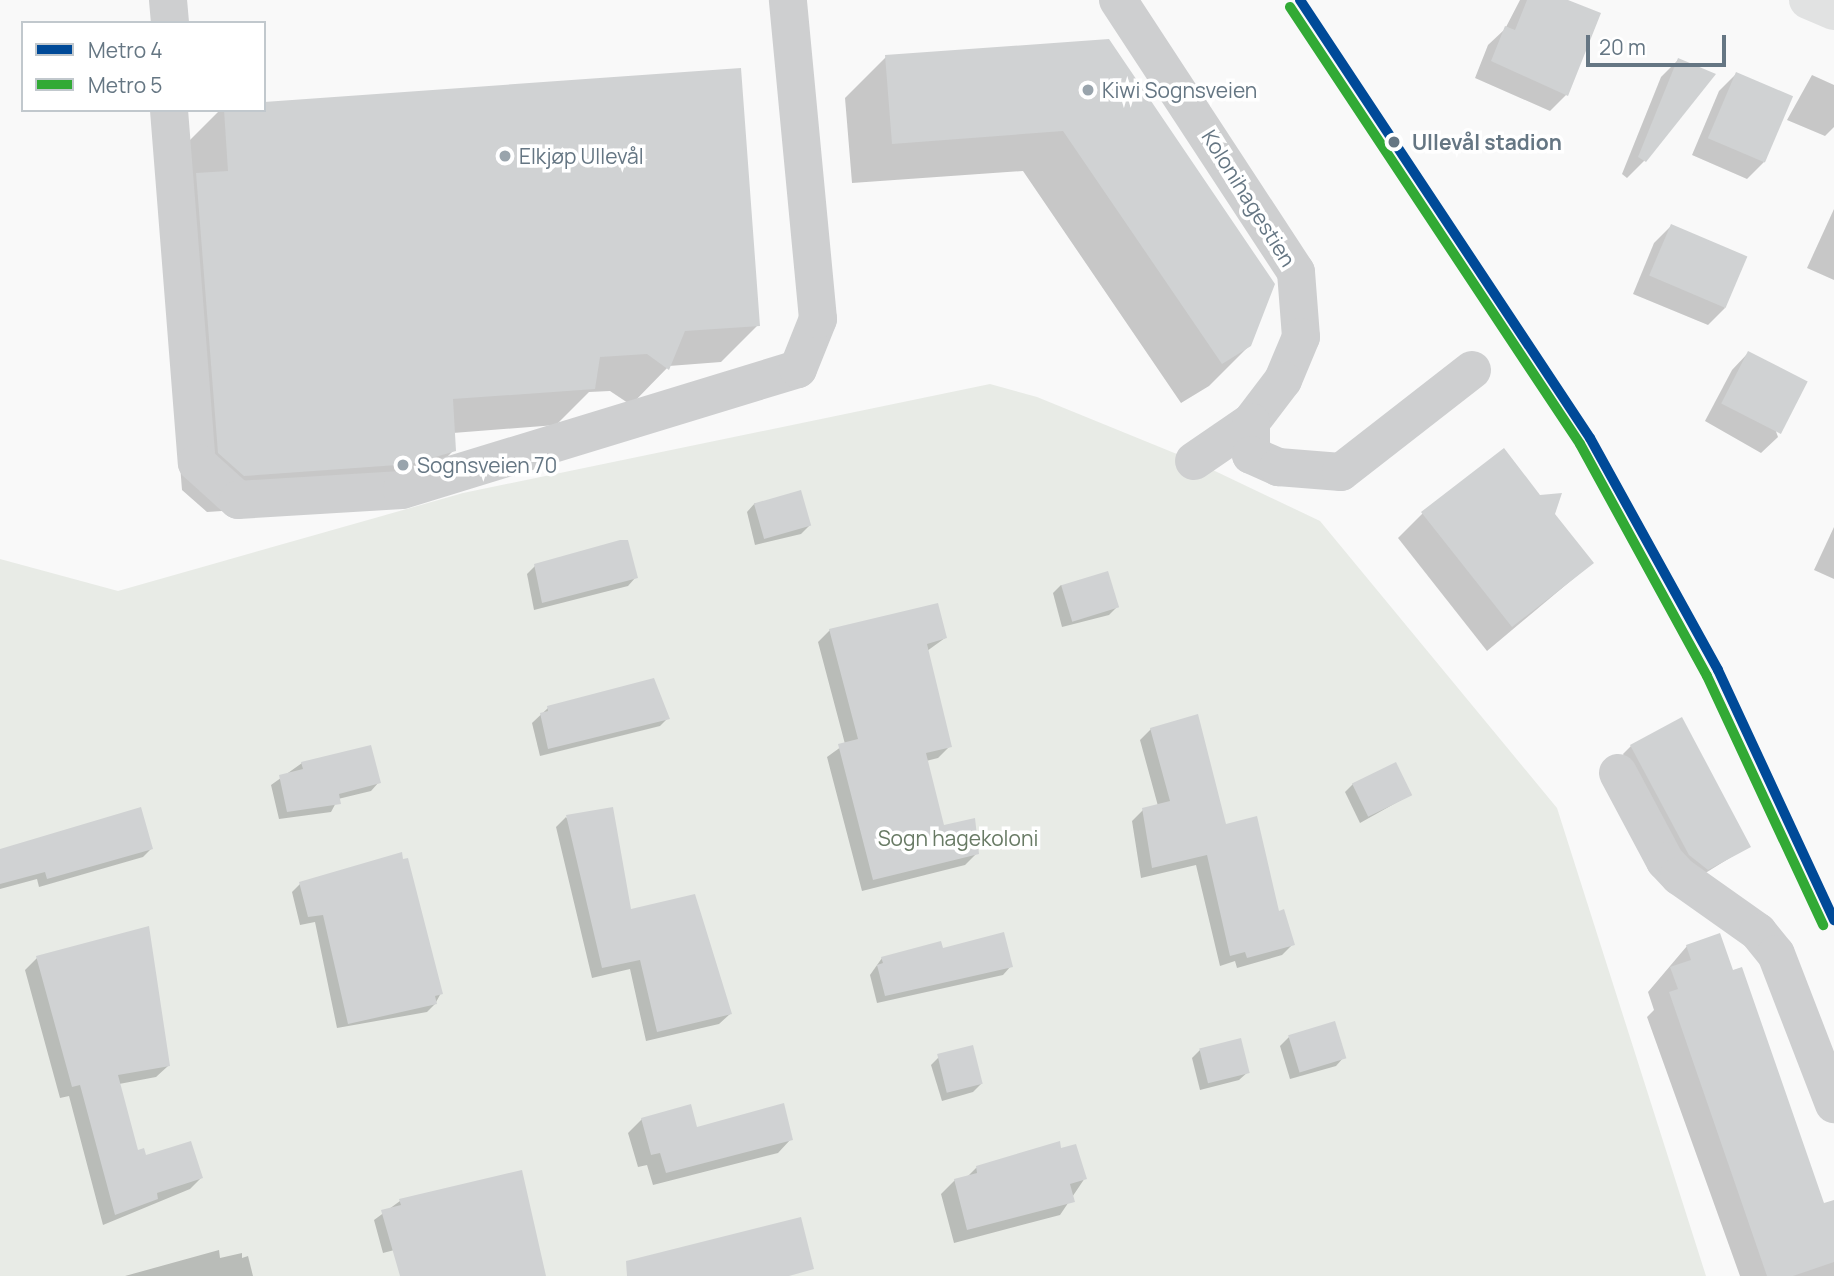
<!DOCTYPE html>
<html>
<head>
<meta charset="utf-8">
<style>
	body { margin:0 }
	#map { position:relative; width:1834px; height:1276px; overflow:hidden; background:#f9f9f9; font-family:Manrope,sans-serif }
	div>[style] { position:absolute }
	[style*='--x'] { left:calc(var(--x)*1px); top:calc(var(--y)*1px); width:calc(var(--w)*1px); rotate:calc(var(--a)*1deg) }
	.green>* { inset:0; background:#e8ebe6 }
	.shadow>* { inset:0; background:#0003 }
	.building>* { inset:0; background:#d0d2d3; transform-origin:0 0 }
	.minor>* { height:38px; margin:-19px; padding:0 19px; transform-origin:19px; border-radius:19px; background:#cecfd0 }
	.major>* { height:38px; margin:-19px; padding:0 19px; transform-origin:19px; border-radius:19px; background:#e1e2e2 }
	.metro-1>* { height:10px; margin:-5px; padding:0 5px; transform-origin:5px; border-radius:5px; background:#004a98 }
	.metro-2>* { height:10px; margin:-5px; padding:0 5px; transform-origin:5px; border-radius:5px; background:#32aa35 }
	.dots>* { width:19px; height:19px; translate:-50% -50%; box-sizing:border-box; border:4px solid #fff; border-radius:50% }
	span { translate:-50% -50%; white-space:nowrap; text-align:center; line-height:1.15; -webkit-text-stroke:7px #fff; paint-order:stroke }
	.poi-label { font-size:21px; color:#657683 }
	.left { translate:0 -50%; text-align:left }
	.stop-label { font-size:21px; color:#657683; font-weight:700 }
	.street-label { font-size:21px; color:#657683 }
	.park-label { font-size:21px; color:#687a64 }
	.legend { position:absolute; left:21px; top:21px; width:245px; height:91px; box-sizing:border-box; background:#fff; border:2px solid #c1c8cd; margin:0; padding:9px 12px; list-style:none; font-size:21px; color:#657683 }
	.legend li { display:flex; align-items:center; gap:14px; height:35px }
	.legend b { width:35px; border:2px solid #c1c8cd }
	.scale { position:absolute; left:1586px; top:35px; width:140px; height:32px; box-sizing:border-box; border:4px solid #657683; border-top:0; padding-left:9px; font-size:21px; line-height:24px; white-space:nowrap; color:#657683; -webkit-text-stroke:5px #fff; paint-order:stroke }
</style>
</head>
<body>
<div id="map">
	<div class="green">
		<i style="clip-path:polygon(990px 384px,1037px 397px,1194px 461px,1320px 521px,1557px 808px,1706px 1276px,0 1276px,0 559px,118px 591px,463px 493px)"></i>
	</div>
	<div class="shadow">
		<i style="clip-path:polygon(1520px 0,1563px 0,1566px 95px,1550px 111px,1475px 78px,1488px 45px,1505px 29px)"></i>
		<i style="clip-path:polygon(1108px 41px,1250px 345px,1209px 386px,1181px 403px,1023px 171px,852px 183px,845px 98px,886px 57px)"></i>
		<i style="clip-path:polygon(1678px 60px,1644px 161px,1627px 178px,1622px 174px,1661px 77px)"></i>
		<i style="clip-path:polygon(1736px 74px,1764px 162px,1747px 179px,1692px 155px,1719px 91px)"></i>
		<i style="clip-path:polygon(1812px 75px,1834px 85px,1834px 127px,1825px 136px,1787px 120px)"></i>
		<i style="clip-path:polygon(220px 110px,264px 110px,758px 325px,721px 362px,669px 366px,631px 405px,610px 391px,589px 392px,556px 425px,453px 433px,454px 450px,417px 487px,372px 501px,207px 512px,182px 490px,160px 211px,187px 143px)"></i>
		<i style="clip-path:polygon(1834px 209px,1834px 280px,1807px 268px)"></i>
		<i style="clip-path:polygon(1671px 226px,1725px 308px,1708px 325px,1633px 294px,1654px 243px)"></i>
		<i style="clip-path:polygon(1748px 353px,1778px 437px,1761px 453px,1705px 421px,1732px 370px)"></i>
		<i style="clip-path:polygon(755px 503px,809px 526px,801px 534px,755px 545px,747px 512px)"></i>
		<i style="clip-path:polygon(1423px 513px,1553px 514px,1592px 563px,1487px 651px,1398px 538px)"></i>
		<i style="clip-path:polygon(1834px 527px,1834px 579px,1814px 570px)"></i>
		<i style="clip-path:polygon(535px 566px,636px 577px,628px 586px,534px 610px,527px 574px)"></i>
		<i style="clip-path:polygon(1061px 585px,1117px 607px,1109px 615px,1062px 627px,1053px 593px)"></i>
		<i style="clip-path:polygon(830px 630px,945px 638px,927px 651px,950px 746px,938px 758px,926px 761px,942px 827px,977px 853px,965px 865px,862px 891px,827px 757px,845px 744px,818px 642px)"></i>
		<i style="clip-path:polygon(548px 708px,668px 718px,660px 726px,540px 756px,532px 723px)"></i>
		<i style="clip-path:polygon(1151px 729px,1224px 826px,1278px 913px,1293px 944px,1282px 955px,1237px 968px,1235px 961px,1220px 966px,1196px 865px,1141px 878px,1132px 821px,1143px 810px,1158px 806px,1140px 740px)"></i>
		<i style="clip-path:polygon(1631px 746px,1749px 846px,1699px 877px,1682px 863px,1623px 754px)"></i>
		<i style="clip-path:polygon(302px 763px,379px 782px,371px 791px,338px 799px,331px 812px,279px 819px,271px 785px)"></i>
		<i style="clip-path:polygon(1353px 784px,1410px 795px,1360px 823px,1345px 792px)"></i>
		<i style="clip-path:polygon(566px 817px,629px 911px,730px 1014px,719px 1024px,646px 1041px,630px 969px,592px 978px,556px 827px)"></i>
		<i style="clip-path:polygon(151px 849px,143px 857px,39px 887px,37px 879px,0 889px,0 850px)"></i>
		<i style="clip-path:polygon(300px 884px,441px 993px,435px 1004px,427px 1012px,337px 1028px,315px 922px,300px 925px,292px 892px)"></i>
		<i style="clip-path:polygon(1687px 946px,1823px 1205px,1834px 1201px,1834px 1276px,1740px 1276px,1647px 1017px,1654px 1010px,1648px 992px)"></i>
		<i style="clip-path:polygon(942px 950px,1011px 966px,1003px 975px,877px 1003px,870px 975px,882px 958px)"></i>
		<i style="clip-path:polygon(37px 958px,168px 1066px,156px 1077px,119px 1084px,136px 1152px,201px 1178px,190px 1189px,103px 1225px,69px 1096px,60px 1098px,25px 970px)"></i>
		<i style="clip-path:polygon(1289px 1037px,1344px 1057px,1336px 1066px,1290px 1079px,1280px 1046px)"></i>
		<i style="clip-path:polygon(1200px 1050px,1248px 1072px,1239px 1080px,1200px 1090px,1192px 1058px)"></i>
		<i style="clip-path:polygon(939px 1057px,981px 1084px,973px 1092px,942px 1101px,931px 1065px)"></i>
		<i style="clip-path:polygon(642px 1119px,695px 1129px,791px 1139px,778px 1153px,653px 1185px,647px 1165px,638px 1167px,628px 1133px)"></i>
		<i style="clip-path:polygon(1060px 1151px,1085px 1178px,1060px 1215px,954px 1243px,941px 1194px,955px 1180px,967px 1177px,976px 1168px)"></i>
		<i style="clip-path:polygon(520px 1172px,544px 1276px,487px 1276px,478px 1228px,383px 1253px,374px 1220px,400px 1201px)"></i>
		<i style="clip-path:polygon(219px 1250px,220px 1258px,242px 1253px,242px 1258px,248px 1256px,253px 1276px,125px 1276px)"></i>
	</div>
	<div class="building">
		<i style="clip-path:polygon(1527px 0,1568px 0,1601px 13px,1568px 96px,1491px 61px,1505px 26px,1515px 30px)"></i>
		<i style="clip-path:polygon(1109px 39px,1275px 284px,1251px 346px,1222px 364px,1063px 131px,892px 144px,885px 55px)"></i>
		<i style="clip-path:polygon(1678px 58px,1716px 74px,1646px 162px,1638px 157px)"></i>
		<i style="clip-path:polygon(741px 68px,760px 326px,685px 331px,669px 370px,647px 354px,600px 357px,595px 389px,453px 399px,456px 451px,411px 464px,244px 476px,218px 453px,196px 173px,228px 171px,224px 110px,264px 110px,264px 102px)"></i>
		<i style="left:1736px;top:72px;width:62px;height:72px;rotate:23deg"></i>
		<i style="left:1671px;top:224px;width:83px;height:56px;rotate:23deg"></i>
		<i style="left:1748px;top:351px;width:67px;height:59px;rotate:27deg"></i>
		<i style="clip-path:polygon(1504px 448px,1540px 495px,1562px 493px,1555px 514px,1594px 563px,1512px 627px,1421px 512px)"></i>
		<i style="left:801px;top:490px;width:37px;height:49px;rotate:74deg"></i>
		<i style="clip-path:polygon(620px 540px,628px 540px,638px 578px,542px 603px,534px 564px)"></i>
		<i style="left:1108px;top:571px;width:38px;height:49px;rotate:73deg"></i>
		<i style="clip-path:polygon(938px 603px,947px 638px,927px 644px,952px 747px,926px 753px,944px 825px,975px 818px,979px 854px,873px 880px,838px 744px,858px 739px,829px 629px)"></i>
		<i style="clip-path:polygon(654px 678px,670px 719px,548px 749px,540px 713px,548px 711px,547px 706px)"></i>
		<i style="clip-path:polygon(1198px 714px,1226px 824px,1257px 816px,1279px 911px,1284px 909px,1295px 945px,1247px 958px,1245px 952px,1230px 956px,1207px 855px,1152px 868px,1142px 808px,1170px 801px,1150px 728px)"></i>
		<i style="clip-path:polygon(1682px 717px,1751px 847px,1708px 870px,1689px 855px,1630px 745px)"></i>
		<i style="clip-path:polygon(371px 745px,381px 783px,339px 794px,341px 804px,287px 812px,279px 775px,303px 769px,301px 762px)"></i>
		<i style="left:1396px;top:762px;width:37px;height:49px;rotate:64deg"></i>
		<i style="clip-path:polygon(141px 807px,153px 849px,47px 879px,45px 872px,0 884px,0 849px)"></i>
		<i style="clip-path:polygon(613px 807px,631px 909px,695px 894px,732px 1014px,657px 1032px,640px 960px,602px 968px,566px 815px)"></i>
		<i style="clip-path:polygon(402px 852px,403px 859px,408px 858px,443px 994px,435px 996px,437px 1004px,348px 1024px,323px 915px,308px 917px,299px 882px)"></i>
		<i style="clip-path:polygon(149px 926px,170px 1066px,118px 1075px,138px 1150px,144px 1148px,146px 1155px,191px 1141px,203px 1178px,157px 1193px,158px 1199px,115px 1215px,80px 1085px,72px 1087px,36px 956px)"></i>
		<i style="clip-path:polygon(1004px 932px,1013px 967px,885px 996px,877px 965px,883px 963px,881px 957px,941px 941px,943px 948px)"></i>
		<i style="clip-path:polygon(1720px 933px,1733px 970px,1742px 967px,1824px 1203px,1834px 1200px,1834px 1262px,1793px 1276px,1767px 1276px,1669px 992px,1678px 989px,1670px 967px,1691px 960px,1686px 945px)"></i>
		<i style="left:1335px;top:1021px;width:39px;height:49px;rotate:73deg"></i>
		<i style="left:1241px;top:1038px;width:36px;height:43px;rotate:76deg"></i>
		<i style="left:973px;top:1045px;width:40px;height:37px;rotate:76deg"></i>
		<i style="clip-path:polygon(784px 1103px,793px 1140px,666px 1173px,660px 1153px,651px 1155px,641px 1118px,691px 1104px,697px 1127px)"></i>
		<i style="clip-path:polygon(1060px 1141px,1061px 1148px,1076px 1144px,1087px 1179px,1070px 1184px,1075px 1202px,967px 1230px,954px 1179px,977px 1173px,976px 1166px)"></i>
		<i style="clip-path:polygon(522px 1170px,546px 1276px,400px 1276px,381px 1210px,401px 1205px,399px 1199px)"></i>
		<i style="clip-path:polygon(801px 1217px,814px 1269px,789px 1276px,627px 1276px,626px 1261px)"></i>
	</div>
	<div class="minor">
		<i style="--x:168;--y:0;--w:23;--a:85"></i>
		<i style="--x:1118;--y:0;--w:325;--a:56.8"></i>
		<i style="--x:1296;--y:272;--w:65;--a:85.6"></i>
		<i style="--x:1301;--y:337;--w:47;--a:112.7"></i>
		<i style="--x:1283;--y:380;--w:53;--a:127.3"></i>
		<i style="--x:1251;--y:422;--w:69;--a:145.6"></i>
		<i style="--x:169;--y:110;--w:354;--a:85.5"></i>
		<i style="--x:197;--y:463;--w:55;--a:42.1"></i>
		<i style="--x:238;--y:500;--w:164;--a:-3.5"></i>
		<i style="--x:402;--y:490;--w:414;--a:-17"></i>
		<i style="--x:798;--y:369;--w:54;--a:-68.2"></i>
		<i style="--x:818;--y:319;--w:320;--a:-95.4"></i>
		<i style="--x:1251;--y:422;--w:33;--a:90"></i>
		<i style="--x:1251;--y:455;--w:30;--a:24"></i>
		<i style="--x:1278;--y:467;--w:63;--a:4.5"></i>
		<i style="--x:1341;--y:472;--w:166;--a:-37.9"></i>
		<i style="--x:1618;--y:773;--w:100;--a:61.9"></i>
		<i style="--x:1665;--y:861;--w:21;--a:47"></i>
		<i style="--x:1679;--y:876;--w:97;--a:35.3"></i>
		<i style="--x:1758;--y:932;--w:28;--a:51"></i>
		<i style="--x:1776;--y:954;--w:161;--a:68.9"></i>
	</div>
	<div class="major">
		<i style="--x:1808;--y:0;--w:28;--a:23"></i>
	</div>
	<div class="metro-1">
		<i style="--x:1300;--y:0;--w:525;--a:56.49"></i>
		<i style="--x:1590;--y:438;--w:265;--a:61.1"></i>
		<i style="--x:1718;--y:670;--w:276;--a:65.1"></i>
	</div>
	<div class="metro-2">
		<i style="--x:1290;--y:7;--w:524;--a:56.43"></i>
		<i style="--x:1580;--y:444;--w:264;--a:61.3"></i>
		<i style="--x:1707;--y:676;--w:275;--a:65"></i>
	</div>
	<div class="dots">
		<i style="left:1088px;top:90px;background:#99a4ac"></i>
		<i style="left:1394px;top:142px;background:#657683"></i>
		<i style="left:505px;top:156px;background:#99a4ac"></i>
		<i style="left:403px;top:465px;background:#99a4ac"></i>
	</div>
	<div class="poi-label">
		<span class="left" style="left:1102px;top:90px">Kiwi Sognsveien</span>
		<span class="left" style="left:519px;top:156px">Elkjøp Ullevål</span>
		<span class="left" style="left:417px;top:465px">Sognsveien 70</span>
	</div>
	<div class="stop-label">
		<span class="left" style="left:1412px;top:142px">Ullevål stadion</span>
	</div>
	<div class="street-label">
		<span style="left:1249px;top:198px;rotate:58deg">Kolonihagestien</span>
	</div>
	<div class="park-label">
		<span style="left:958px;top:838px">Sogn hagekoloni</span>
	</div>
	<ul class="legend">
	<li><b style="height:9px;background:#004a98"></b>Metro 4</li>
	<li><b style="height:9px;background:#32aa35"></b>Metro 5</li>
	</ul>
	<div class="scale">20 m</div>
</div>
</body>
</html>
